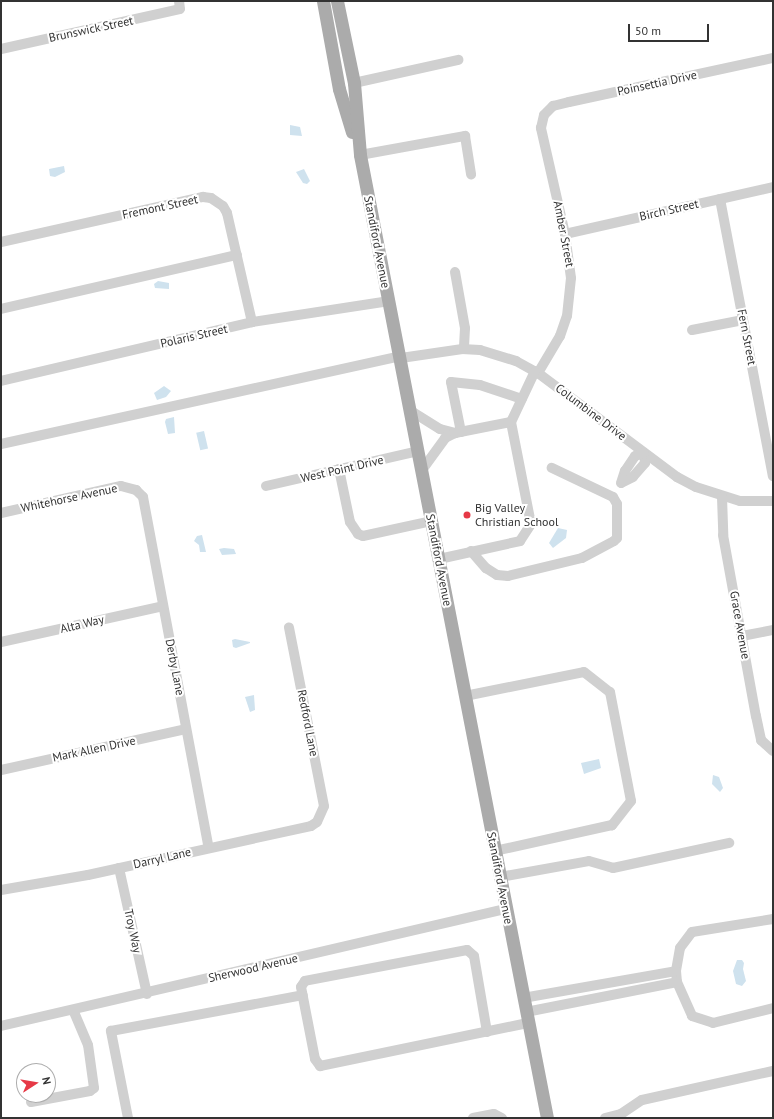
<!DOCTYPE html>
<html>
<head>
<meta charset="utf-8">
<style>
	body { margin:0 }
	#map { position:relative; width:774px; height:1119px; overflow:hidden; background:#fff; font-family:"PT Sans",sans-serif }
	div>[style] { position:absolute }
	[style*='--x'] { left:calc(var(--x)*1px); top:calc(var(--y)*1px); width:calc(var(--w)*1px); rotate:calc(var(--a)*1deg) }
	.water>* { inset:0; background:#cfe2ee; transform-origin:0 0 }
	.minor>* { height:10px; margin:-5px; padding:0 5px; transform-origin:5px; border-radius:5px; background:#d0d0d0 }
	.major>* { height:13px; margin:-6.5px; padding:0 6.5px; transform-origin:6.5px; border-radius:6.5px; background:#ababab }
	.dots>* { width:11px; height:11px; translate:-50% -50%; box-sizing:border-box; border:2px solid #fff; border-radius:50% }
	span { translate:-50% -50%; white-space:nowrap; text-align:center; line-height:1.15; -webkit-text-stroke:4px #fff; paint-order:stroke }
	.street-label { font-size:12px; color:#333 }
	.poi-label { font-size:12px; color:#333 }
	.left { translate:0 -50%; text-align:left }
	.frame { position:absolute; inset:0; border:2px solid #333; pointer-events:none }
	.north { position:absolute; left:16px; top:1063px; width:40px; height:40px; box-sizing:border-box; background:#fff; border:1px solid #adadad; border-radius:50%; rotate:78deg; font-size:11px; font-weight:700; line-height:16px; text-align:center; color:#333 }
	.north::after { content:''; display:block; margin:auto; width:14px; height:18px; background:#e63946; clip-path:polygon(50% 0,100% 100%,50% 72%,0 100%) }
	.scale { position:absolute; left:628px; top:24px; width:81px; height:18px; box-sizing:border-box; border:2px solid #333; border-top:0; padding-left:5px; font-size:12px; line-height:14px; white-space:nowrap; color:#333; -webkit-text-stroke:3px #fff; paint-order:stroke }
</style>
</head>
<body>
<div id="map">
	<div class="water">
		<i style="clip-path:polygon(290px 125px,300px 127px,302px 136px,290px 135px)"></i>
		<i style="clip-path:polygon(64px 166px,65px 172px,55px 177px,50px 176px,49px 169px)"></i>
		<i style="clip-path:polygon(304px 169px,310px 181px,307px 184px,303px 183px,296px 172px)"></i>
		<i style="clip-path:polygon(158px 281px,169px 283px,169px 289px,155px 288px,154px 284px)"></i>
		<i style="clip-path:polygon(164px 386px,171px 391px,166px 397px,157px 400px,154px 393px)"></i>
		<i style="clip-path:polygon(174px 417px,175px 433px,168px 434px,165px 422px,166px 419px)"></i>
		<i style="left:204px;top:431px;width:18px;height:8px;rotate:77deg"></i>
		<i style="clip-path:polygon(558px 528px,567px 530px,566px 538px,553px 548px,549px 543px)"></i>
		<i style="clip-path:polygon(202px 535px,206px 552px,200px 552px,199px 545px,194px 541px,197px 536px)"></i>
		<i style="clip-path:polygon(224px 548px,234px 549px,236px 554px,222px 555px,219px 549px)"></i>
		<i style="clip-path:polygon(235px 639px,250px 642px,250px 643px,236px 648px,233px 647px,232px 640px)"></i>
		<i style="clip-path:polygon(254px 695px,255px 710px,250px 712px,245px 697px)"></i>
		<i style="clip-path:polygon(599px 759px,601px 768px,584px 774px,581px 763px)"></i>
		<i style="clip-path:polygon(713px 775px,719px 777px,723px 788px,720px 792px,712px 784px)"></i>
		<i style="clip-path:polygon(737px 960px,742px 960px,744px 963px,743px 969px,746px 981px,742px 986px,736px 984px,733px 971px)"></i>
	</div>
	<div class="minor">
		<i style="--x:1;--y:49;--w:183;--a:-12.6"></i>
		<i style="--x:180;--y:9;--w:8;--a:-97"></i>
		<i style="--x:354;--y:83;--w:107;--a:-12.5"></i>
		<i style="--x:360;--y:155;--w:107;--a:-10.3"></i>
		<i style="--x:465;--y:136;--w:39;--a:81"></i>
		<i style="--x:720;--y:199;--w:282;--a:79.2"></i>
		<i style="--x:565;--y:234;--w:213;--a:-12.7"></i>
		<i style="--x:1;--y:242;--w:207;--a:-12.6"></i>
		<i style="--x:203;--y:197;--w:8;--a:7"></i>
		<i style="--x:211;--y:198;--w:14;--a:34"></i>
		<i style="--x:223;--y:206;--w:8;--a:60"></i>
		<i style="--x:227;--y:213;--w:112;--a:77.1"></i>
		<i style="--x:455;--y:272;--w:57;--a:79.9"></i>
		<i style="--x:465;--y:328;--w:21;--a:93"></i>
		<i style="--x:1;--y:309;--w:242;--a:-12.9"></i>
		<i style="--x:692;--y:330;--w:52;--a:-11.1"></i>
		<i style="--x:401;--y:358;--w:62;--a:-8.4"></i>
		<i style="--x:462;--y:349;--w:18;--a:3"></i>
		<i style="--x:480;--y:350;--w:38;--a:17"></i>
		<i style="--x:516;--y:361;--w:25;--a:29"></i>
		<i style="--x:538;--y:373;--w:174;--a:36.8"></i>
		<i style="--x:677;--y:477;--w:21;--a:28"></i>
		<i style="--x:696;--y:487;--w:46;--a:17.7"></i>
		<i style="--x:740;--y:501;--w:33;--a:0"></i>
		<i style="--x:538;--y:373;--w:43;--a:-59.3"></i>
		<i style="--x:560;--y:336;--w:21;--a:-71"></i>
		<i style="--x:567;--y:316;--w:38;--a:-84"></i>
		<i style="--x:571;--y:278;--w:44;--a:-97.8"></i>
		<i style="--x:565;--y:234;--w:109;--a:-102.8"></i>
		<i style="--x:541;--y:128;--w:13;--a:-77"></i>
		<i style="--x:544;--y:115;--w:13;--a:-45"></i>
		<i style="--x:553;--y:106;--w:16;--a:-14"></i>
		<i style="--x:569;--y:102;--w:209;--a:-12.2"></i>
		<i style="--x:1;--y:381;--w:258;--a:-13.2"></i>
		<i style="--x:252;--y:322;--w:139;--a:-8.7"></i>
		<i style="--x:411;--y:411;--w:34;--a:32"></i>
		<i style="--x:440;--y:429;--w:16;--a:15"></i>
		<i style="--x:461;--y:432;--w:51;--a:-101.3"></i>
		<i style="--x:451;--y:382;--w:29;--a:6"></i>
		<i style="--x:480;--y:385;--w:44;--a:18.4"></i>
		<i style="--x:1;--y:444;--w:409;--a:-12.4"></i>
		<i style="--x:644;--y:453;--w:10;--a:84"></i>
		<i style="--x:645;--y:463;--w:18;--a:131"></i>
		<i style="--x:633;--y:477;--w:13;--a:153"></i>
		<i style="--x:621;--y:483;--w:13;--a:-72"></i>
		<i style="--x:625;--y:471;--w:18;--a:-56"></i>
		<i style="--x:635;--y:456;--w:9;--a:-18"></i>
		<i style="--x:339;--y:469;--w:54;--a:78.3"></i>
		<i style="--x:350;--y:522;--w:14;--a:56"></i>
		<i style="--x:358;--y:534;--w:5;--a:22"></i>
		<i style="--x:363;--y:536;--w:71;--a:-12.3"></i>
		<i style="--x:422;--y:470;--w:39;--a:-54"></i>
		<i style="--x:445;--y:438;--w:11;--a:-27"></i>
		<i style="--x:455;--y:433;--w:57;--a:-11.1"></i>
		<i style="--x:266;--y:486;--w:157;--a:-12.9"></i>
		<i style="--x:722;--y:497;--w:38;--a:88"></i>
		<i style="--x:723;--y:535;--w:184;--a:79.7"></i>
		<i style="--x:756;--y:716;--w:25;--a:78"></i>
		<i style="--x:761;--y:740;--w:16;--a:43"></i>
		<i style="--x:1;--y:513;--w:123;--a:-12.7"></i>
		<i style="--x:121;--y:486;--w:16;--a:15"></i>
		<i style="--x:136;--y:490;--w:10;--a:45"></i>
		<i style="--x:143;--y:497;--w:357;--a:79.4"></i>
		<i style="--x:471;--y:551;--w:23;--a:49"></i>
		<i style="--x:486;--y:568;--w:13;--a:32"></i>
		<i style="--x:497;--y:575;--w:11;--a:5"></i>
		<i style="--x:508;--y:576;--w:76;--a:-13.7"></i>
		<i style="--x:582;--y:558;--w:36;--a:-28"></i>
		<i style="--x:614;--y:541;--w:4;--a:-45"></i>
		<i style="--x:617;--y:538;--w:34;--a:-90"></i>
		<i style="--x:617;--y:504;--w:8;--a:-120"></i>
		<i style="--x:613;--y:497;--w:68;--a:-154.6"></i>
		<i style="--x:439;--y:559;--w:83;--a:-12.5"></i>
		<i style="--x:520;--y:541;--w:20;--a:-57"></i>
		<i style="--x:531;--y:524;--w:104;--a:-101.1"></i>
		<i style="--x:511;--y:422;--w:56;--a:-64.8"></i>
		<i style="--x:742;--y:636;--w:32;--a:-11"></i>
		<i style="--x:1;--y:642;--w:166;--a:-12.5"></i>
		<i style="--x:465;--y:696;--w:121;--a:-11.4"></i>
		<i style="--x:584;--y:672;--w:33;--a:38"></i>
		<i style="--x:610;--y:692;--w:111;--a:79.1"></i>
		<i style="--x:631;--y:801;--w:31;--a:128"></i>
		<i style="--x:612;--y:825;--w:120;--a:167.5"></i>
		<i style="--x:1;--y:770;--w:189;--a:-12.5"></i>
		<i style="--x:119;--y:868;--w:129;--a:77.5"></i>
		<i style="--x:500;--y:877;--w:90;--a:-10.2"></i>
		<i style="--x:589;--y:861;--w:25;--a:16"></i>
		<i style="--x:613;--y:868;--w:119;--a:-12.2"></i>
		<i style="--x:1;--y:890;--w:88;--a:-9.8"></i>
		<i style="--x:88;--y:875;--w:228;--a:-12.4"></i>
		<i style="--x:311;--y:826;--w:7;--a:-34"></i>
		<i style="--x:317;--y:822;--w:17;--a:-66"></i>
		<i style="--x:324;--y:806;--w:182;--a:-101.1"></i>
		<i style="--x:773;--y:919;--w:82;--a:170.9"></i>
		<i style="--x:692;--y:932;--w:20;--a:127"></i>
		<i style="--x:680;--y:948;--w:23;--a:100"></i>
		<i style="--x:676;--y:971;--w:11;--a:85"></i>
		<i style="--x:677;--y:982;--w:37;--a:66"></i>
		<i style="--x:692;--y:1016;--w:22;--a:18"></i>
		<i style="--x:713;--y:1023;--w:62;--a:-14"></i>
		<i style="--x:523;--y:998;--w:155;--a:-10"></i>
		<i style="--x:526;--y:1012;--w:154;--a:-11.2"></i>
		<i style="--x:1;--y:1026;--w:517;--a:-13.07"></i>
		<i style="--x:487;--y:1032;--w:77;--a:-99.7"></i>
		<i style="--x:474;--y:956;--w:9;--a:-139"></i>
		<i style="--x:467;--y:950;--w:165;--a:169.2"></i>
		<i style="--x:305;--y:981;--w:7;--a:124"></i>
		<i style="--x:301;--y:987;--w:73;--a:79"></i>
		<i style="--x:315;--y:1059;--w:9;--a:54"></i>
		<i style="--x:320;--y:1066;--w:212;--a:-11.7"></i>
		<i style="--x:31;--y:1102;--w:60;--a:-10.6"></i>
		<i style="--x:90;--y:1091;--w:5;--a:-37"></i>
		<i style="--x:94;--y:1088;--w:43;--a:-97.9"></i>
		<i style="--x:88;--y:1045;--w:38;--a:-113"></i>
		<i style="--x:128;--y:1118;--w:89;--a:-101.1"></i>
		<i style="--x:111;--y:1031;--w:195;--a:-10.6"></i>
		<i style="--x:473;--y:1118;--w:21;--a:-11"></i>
		<i style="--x:494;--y:1114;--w:9;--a:27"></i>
		<i style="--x:605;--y:1118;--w:16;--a:-14"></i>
		<i style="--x:621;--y:1114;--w:25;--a:-34"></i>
		<i style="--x:642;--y:1100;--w:134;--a:-12.5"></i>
	</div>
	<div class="major">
		<i style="--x:323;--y:1;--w:89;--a:79.7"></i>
		<i style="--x:339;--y:89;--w:45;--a:73.2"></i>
		<i style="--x:337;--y:1;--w:84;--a:78.3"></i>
		<i style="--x:354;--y:83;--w:72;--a:85.2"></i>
		<i style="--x:360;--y:155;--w:981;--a:79.01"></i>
	</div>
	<div class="dots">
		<i style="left:467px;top:515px;background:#e63946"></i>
	</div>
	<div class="street-label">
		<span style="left:91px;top:29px;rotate:-12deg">Brunswick Street</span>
		<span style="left:657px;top:83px;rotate:-12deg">Poinsettia Drive</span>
		<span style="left:160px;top:207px;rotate:-12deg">Fremont Street</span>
		<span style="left:669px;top:210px;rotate:-13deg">Birch Street</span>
		<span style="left:564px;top:234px;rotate:79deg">Amber Street</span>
		<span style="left:377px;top:242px;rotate:79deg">Standiford Avenue</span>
		<span style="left:194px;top:336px;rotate:-13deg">Polaris Street</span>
		<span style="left:747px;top:337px;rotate:79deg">Fern Street</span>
		<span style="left:591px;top:412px;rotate:37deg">Columbine Drive</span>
		<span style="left:342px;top:469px;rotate:-13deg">West Point Drive</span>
		<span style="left:69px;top:498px;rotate:-12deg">Whitehorse Avenue</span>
		<span style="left:439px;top:560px;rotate:79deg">Standiford Avenue</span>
		<span style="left:82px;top:624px;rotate:-13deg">Alta Way</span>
		<span style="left:740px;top:625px;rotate:80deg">Grace Avenue</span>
		<span style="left:175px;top:667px;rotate:79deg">Derby Lane</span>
		<span style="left:308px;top:723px;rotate:79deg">Redford Lane</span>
		<span style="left:94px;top:749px;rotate:-12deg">Mark Allen Drive</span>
		<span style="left:162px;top:858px;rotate:-13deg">Darryl Lane</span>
		<span style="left:500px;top:878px;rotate:79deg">Standiford Avenue</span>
		<span style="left:133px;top:931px;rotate:78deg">Troy Way</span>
		<span style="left:253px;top:968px;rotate:-13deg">Sherwood Avenue</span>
	</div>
	<div class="poi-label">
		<span class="left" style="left:475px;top:515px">Big Valley<br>Christian School</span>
	</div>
	<div class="frame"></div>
	<div class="north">N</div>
	<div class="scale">50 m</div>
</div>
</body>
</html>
